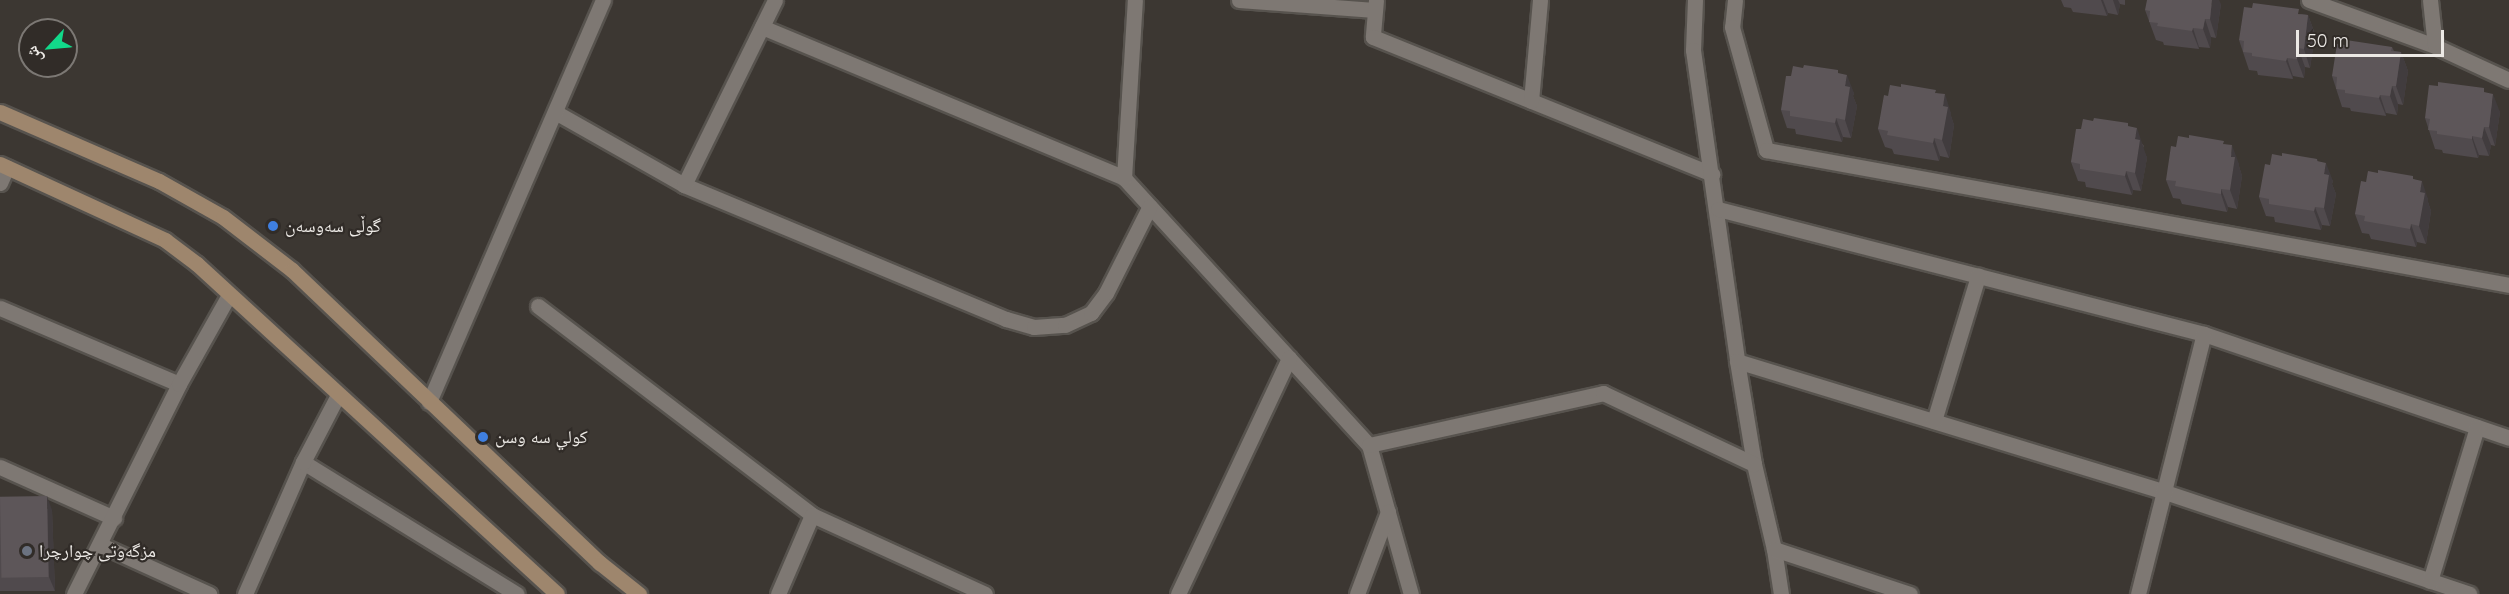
<!DOCTYPE html>
<html>
<head>
<meta charset="utf-8">
<style>
	body { margin:0 }
	#map { position:relative; width:2509px; height:594px; overflow:hidden; background:#3c3732; font-family:Quicksand,"Noto Naskh Arabic",sans-serif }
	div>[style] { position:absolute }
	[style*='--x'] { left:calc(var(--x)*1px); top:calc(var(--y)*1px); width:calc(var(--w)*1px); rotate:calc(var(--a)*1deg) }
	.roads { filter:drop-shadow(2px 0 #57534e) drop-shadow(-2px 0 #57534e) drop-shadow(0 2px #57534e) drop-shadow(0 -2px #57534e) }
	.street>* { height:15px; margin:-7.5px; padding:0 7.5px; transform-origin:7.5px; border-radius:7.5px; background:#7e7873 }
	.secondary>* { height:15px; margin:-7.5px; padding:0 7.5px; transform-origin:7.5px; border-radius:7.5px; background:#9e866d }
	.wall>* { inset:0; background:#504a4d }
	.shaded-wall>* { inset:0; background:#413c3e }
	.building>* { inset:0; background:#5d5659; transform-origin:0 0 }
	.dots>* { width:16px; height:16px; translate:-50% -50%; box-sizing:border-box; border:3px solid #312c28; border-radius:50% }
	span { translate:-50% -50%; white-space:nowrap; text-align:center; line-height:1.15; -webkit-text-stroke:4.5px #312c28; paint-order:stroke }
	.poi-label { font-size:18px; color:#ece9e5 }
	.left { translate:0 -50%; text-align:left }
	.north { position:absolute; left:18px; top:18px; width:60px; height:60px; box-sizing:border-box; background:#312c28; border:2px solid #7c7874; border-radius:50%; rotate:244deg; font-size:16px; font-weight:700; line-height:24px; text-align:center; color:#ece9e5 }
	.north::after { content:''; display:block; margin:auto; width:21px; height:27px; background:#12d98a; clip-path:polygon(50% 0,100% 100%,50% 72%,0 100%) }
	.scale { position:absolute; left:2296px; top:30px; width:148px; height:27px; box-sizing:border-box; border:3px solid #ece9e5; border-top:0; padding-left:8px; font-size:18px; line-height:21px; white-space:nowrap; color:#ece9e5; -webkit-text-stroke:4px #312c28; paint-order:stroke }
</style>
</head>
<body>
<div id="map">
	<div class="roads">
		<div class="street">
			<i style="--x:1239;--y:0;--w:136;--a:4.2"></i>
			<i style="--x:1376;--y:0;--w:37;--a:95"></i>
			<i style="--x:1373;--y:37;--w:366;--a:22"></i>
			<i style="--x:1695;--y:0;--w:50;--a:92.3"></i>
			<i style="--x:1693;--y:50;--w:314;--a:81.9"></i>
			<i style="--x:1737;--y:361;--w:104;--a:80.6"></i>
			<i style="--x:1754;--y:464;--w:87;--a:76.8"></i>
			<i style="--x:1774;--y:549;--w:46;--a:81.2"></i>
			<i style="--x:1735;--y:0;--w:27;--a:96"></i>
			<i style="--x:1732;--y:27;--w:128;--a:74.5"></i>
			<i style="--x:1766;--y:150;--w:755;--a:10.3"></i>
			<i style="--x:2309;--y:0;--w:134;--a:20.1"></i>
			<i style="--x:2435;--y:46;--w:81;--a:24.7"></i>
			<i style="--x:2430;--y:0;--w:46;--a:83.8"></i>
			<i style="--x:762;--y:27;--w:392;--a:22.6"></i>
			<i style="--x:1124;--y:178;--w:362;--a:47.5"></i>
			<i style="--x:1369;--y:445;--w:155;--a:74.3"></i>
			<i style="--x:1531;--y:101;--w:101;--a:-84.9"></i>
			<i style="--x:555;--y:112;--w:148;--a:29.5"></i>
			<i style="--x:684;--y:185;--w:349;--a:22.6"></i>
			<i style="--x:1006;--y:319;--w:29;--a:16"></i>
			<i style="--x:1034;--y:327;--w:31;--a:-4"></i>
			<i style="--x:1065;--y:325;--w:29;--a:-25"></i>
			<i style="--x:1091;--y:313;--w:25;--a:-53"></i>
			<i style="--x:1106;--y:293;--w:97;--a:-63.2"></i>
			<i style="--x:1124;--y:178;--w:178;--a:-86.5"></i>
			<i style="--x:0;--y:183;--w:17;--a:-66"></i>
			<i style="--x:684;--y:185;--w:206;--a:-63.8"></i>
			<i style="--x:1718;--y:209;--w:502;--a:14.42"></i>
			<i style="--x:2204;--y:334;--w:322;--a:18.8"></i>
			<i style="--x:538;--y:306;--w:345;--a:37.3"></i>
			<i style="--x:812;--y:515;--w:190;--a:24.5"></i>
			<i style="--x:0;--y:308;--w:194;--a:23"></i>
			<i style="--x:1737;--y:361;--w:444;--a:17"></i>
			<i style="--x:2162;--y:491;--w:324;--a:18.5"></i>
			<i style="--x:429;--y:402;--w:438;--a:-66.6"></i>
			<i style="--x:1934;--y:421;--w:152;--a:-73.1"></i>
			<i style="--x:1369;--y:445;--w:240;--a:-12.5"></i>
			<i style="--x:1603;--y:393;--w:167;--a:25.2"></i>
			<i style="--x:303;--y:462;--w:251;--a:31.7"></i>
			<i style="--x:0;--y:467;--w:125;--a:24.1"></i>
			<i style="--x:101;--y:545;--w:119;--a:24.4"></i>
			<i style="--x:1774;--y:549;--w:143;--a:18.3"></i>
			<i style="--x:2430;--y:581;--w:161;--a:-73"></i>
			<i style="--x:74;--y:594;--w:235;--a:-63.4"></i>
			<i style="--x:179;--y:384;--w:102;--a:-60.7"></i>
			<i style="--x:245;--y:594;--w:144;--a:-66.3"></i>
			<i style="--x:303;--y:462;--w:76;--a:-62.4"></i>
			<i style="--x:778;--y:594;--w:86;--a:-66.7"></i>
			<i style="--x:1178;--y:594;--w:261;--a:-64.8"></i>
			<i style="--x:1357;--y:594;--w:88;--a:-69.3"></i>
			<i style="--x:2138;--y:594;--w:268;--a:-75.8"></i>
		</div>
		<div class="secondary">
			<i style="--x:0;--y:112;--w:173;--a:23.5"></i>
			<i style="--x:159;--y:181;--w:73;--a:29.4"></i>
			<i style="--x:223;--y:217;--w:87;--a:37.5"></i>
			<i style="--x:292;--y:270;--w:425;--a:43.6"></i>
			<i style="--x:600;--y:563;--w:50;--a:38.5"></i>
			<i style="--x:0;--y:164;--w:182;--a:24.7"></i>
			<i style="--x:165;--y:240;--w:40;--a:37"></i>
			<i style="--x:197;--y:264;--w:488;--a:42.5"></i>
		</div>
	</div>
	<div class="wall">
		<i style="clip-path:polygon(2061px 0,2125px 0,2125px 5px,2120px 4px,2118px 15px,2108px 13px,2107px 16px,2073px 12px,2071px 8px,2064px 7px)"></i>
		<i style="clip-path:polygon(2221px 4px,2216px 38px,2211px 37px,2210px 48px,2199px 47px,2199px 49px,2164px 45px,2163px 42px,2156px 40px,2145px 10px)"></i>
		<i style="clip-path:polygon(2301px 14px,2308px 15px,2315px 34px,2310px 68px,2305px 67px,2304px 78px,2293px 76px,2293px 79px,2258px 75px,2257px 71px,2249px 70px,2239px 40px)"></i>
		<i style="clip-path:polygon(2345px 45px,2392px 47px,2394px 51px,2401px 52px,2408px 71px,2403px 105px,2398px 104px,2397px 115px,2386px 113px,2386px 116px,2351px 111px,2350px 108px,2342px 107px,2332px 76px)"></i>
		<i style="clip-path:polygon(1839px 74px,1854px 93px,1853px 96px,1857px 106px,1851px 138px,1843px 137px,1842px 142px,1796px 134px,1795px 129px,1787px 128px,1781px 110px,1791px 76px)"></i>
		<i style="clip-path:polygon(1937px 93px,1951px 113px,1951px 116px,1954px 125px,1949px 158px,1940px 156px,1939px 161px,1894px 154px,1892px 149px,1885px 147px,1878px 129px,1888px 96px)"></i>
		<i style="clip-path:polygon(2486px 93px,2500px 112px,2495px 146px,2491px 145px,2489px 156px,2479px 155px,2478px 158px,2443px 153px,2442px 150px,2435px 149px,2425px 118px)"></i>
		<i style="clip-path:polygon(2129px 127px,2144px 146px,2143px 148px,2147px 158px,2141px 191px,2133px 190px,2132px 195px,2086px 187px,2085px 182px,2078px 181px,2071px 162px,2081px 129px)"></i>
		<i style="clip-path:polygon(2225px 144px,2239px 164px,2239px 166px,2242px 176px,2237px 209px,2228px 207px,2227px 212px,2182px 204px,2180px 199px,2173px 198px,2166px 180px)"></i>
		<i style="clip-path:polygon(2282px 156px,2317px 159px,2318px 162px,2333px 181px,2332px 184px,2336px 194px,2330px 226px,2322px 225px,2321px 230px,2275px 222px,2274px 217px,2266px 216px,2259px 197px,2270px 165px)"></i>
		<i style="clip-path:polygon(2414px 179px,2428px 199px,2428px 202px,2431px 211px,2426px 244px,2417px 242px,2416px 247px,2371px 239px,2369px 234px,2362px 233px,2355px 214px,2366px 182px)"></i>
		<i style="clip-path:polygon(0 498px,52px 510px,55px 591px,0 591px)"></i>
	</div>
	<div class="shaded-wall">
		<i style="clip-path:polygon(2101px 0,2103px 0,2108px 13px,2107px 16px)"></i>
		<i style="clip-path:polygon(2113px 0,2118px 0,2120px 4px,2118px 15px)"></i>
		<i style="clip-path:polygon(2212px 0,2219px 0,2221px 4px,2216px 38px,2210px 19px)"></i>
		<i style="clip-path:polygon(2308px 15px,2315px 34px,2310px 68px,2304px 49px)"></i>
		<i style="clip-path:polygon(2205px 19px,2211px 37px,2210px 48px,2203px 29px)"></i>
		<i style="clip-path:polygon(2193px 28px,2199px 47px,2199px 49px,2192px 31px)"></i>
		<i style="clip-path:polygon(2298px 48px,2305px 67px,2304px 78px,2297px 59px)"></i>
		<i style="clip-path:polygon(2401px 52px,2408px 71px,2403px 105px,2396px 86px)"></i>
		<i style="clip-path:polygon(2287px 58px,2293px 76px,2293px 79px,2286px 61px)"></i>
		<i style="clip-path:polygon(1847px 75px,1854px 93px,1853px 96px,1857px 106px,1851px 138px,1845px 120px,1845px 86px)"></i>
		<i style="clip-path:polygon(2392px 86px,2398px 104px,2397px 115px,2390px 96px)"></i>
		<i style="clip-path:polygon(1945px 94px,1951px 113px,1951px 116px,1954px 125px,1949px 158px,1942px 140px,1943px 106px)"></i>
		<i style="clip-path:polygon(2493px 94px,2500px 112px,2495px 146px,2489px 127px)"></i>
		<i style="clip-path:polygon(2380px 95px,2386px 113px,2386px 116px,2379px 98px)"></i>
		<i style="clip-path:polygon(1836px 118px,1843px 137px,1842px 142px,1835px 123px)"></i>
		<i style="clip-path:polygon(2484px 127px,2491px 145px,2489px 156px,2482px 138px)"></i>
		<i style="clip-path:polygon(2137px 128px,2147px 158px,2141px 191px,2135px 173px,2135px 139px)"></i>
		<i style="clip-path:polygon(2472px 136px,2479px 155px,2478px 158px,2472px 139px)"></i>
		<i style="clip-path:polygon(1934px 138px,1940px 156px,1939px 161px,1933px 143px)"></i>
		<i style="clip-path:polygon(2232px 145px,2239px 164px,2239px 166px,2242px 176px,2237px 209px,2230px 190px,2231px 157px)"></i>
		<i style="clip-path:polygon(2326px 163px,2333px 181px,2332px 184px,2336px 194px,2330px 226px,2324px 208px,2324px 174px)"></i>
		<i style="clip-path:polygon(2126px 171px,2133px 190px,2132px 195px,2125px 176px)"></i>
		<i style="clip-path:polygon(2422px 181px,2428px 199px,2428px 202px,2431px 211px,2426px 244px,2419px 226px,2420px 192px)"></i>
		<i style="clip-path:polygon(2221px 189px,2228px 207px,2227px 212px,2221px 194px)"></i>
		<i style="clip-path:polygon(2315px 207px,2322px 225px,2321px 230px,2314px 211px)"></i>
		<i style="clip-path:polygon(2411px 224px,2417px 242px,2416px 247px,2410px 229px)"></i>
		<i style="clip-path:polygon(47px 496px,52px 510px,55px 591px,49px 577px)"></i>
	</div>
	<div class="building">
		<i style="clip-path:polygon(2147px 0,2212px 0,2210px 19px,2205px 19px,2203px 29px,2193px 28px,2192px 31px,2157px 26px,2158px 23px,2149px 22px,2150px 11px,2145px 10px)"></i>
		<i style="clip-path:polygon(2253px 3px,2299px 9px,2298px 14px,2308px 15px,2304px 49px,2298px 48px,2297px 59px,2287px 58px,2286px 61px,2252px 56px,2252px 53px,2243px 52px,2244px 41px,2239px 40px,2244px 7px,2252px 8px)"></i>
		<i style="clip-path:polygon(2346px 40px,2392px 47px,2391px 51px,2401px 52px,2396px 86px,2392px 86px,2390px 96px,2380px 95px,2379px 98px,2345px 93px,2345px 90px,2336px 89px,2337px 77px,2332px 76px,2337px 44px,2345px 45px)"></i>
		<i style="clip-path:polygon(1804px 65px,1838px 70px,1838px 73px,1847px 75px,1845px 86px,1850px 87px,1845px 120px,1836px 118px,1835px 123px,1790px 116px,1790px 111px,1781px 110px,1786px 76px,1791px 76px,1793px 66px,1803px 68px)"></i>
		<i style="clip-path:polygon(2438px 82px,2484px 88px,2484px 92px,2493px 94px,2489px 127px,2484px 127px,2482px 138px,2472px 136px,2472px 139px,2437px 134px,2437px 131px,2428px 130px,2430px 119px,2425px 118px,2429px 85px,2438px 86px)"></i>
		<i style="clip-path:polygon(1901px 84px,1936px 90px,1935px 93px,1945px 94px,1943px 106px,1948px 107px,1942px 140px,1934px 138px,1933px 143px,1887px 135px,1888px 131px,1878px 129px,1884px 95px,1888px 96px,1890px 85px,1901px 87px)"></i>
		<i style="clip-path:polygon(2094px 118px,2128px 123px,2128px 126px,2137px 128px,2135px 139px,2140px 140px,2135px 173px,2126px 171px,2125px 176px,2080px 169px,2080px 164px,2071px 162px,2076px 129px,2081px 129px,2083px 119px,2093px 121px)"></i>
		<i style="clip-path:polygon(2189px 135px,2224px 141px,2223px 144px,2232px 145px,2231px 157px,2235px 157px,2230px 190px,2221px 189px,2221px 194px,2175px 186px,2176px 181px,2166px 180px,2171px 146px,2176px 147px,2178px 136px,2189px 138px)"></i>
		<i style="clip-path:polygon(2282px 153px,2317px 159px,2317px 161px,2326px 163px,2324px 174px,2329px 175px,2324px 208px,2315px 207px,2314px 211px,2269px 204px,2269px 199px,2259px 197px,2265px 164px,2270px 165px,2272px 154px,2282px 156px)"></i>
		<i style="clip-path:polygon(2378px 170px,2413px 176px,2413px 179px,2422px 181px,2420px 192px,2425px 193px,2419px 226px,2411px 224px,2410px 229px,2364px 221px,2365px 216px,2355px 214px,2361px 181px,2366px 182px,2368px 171px,2378px 173px)"></i>
		<i style="left:47px;top:496px;width:81px;height:47px;rotate:89deg"></i>
	</div>
	<div class="dots">
		<i style="left:273px;top:226px;background:#3f7fe0"></i>
		<i style="left:483px;top:437px;background:#3f7fe0"></i>
		<i style="left:27px;top:551px;background:#6b7280"></i>
	</div>
	<div class="poi-label">
		<span class="left" style="left:285px;top:226px">گوڵی سەوسەن</span>
		<span class="left" style="left:495px;top:437px">كولي سه وسن</span>
		<span class="left" style="left:39px;top:551px">مزگەوتی چوارچرا</span>
	</div>
	<div class="north">ش</div>
	<div class="scale">50 m</div>
</div>
</body>
</html>
